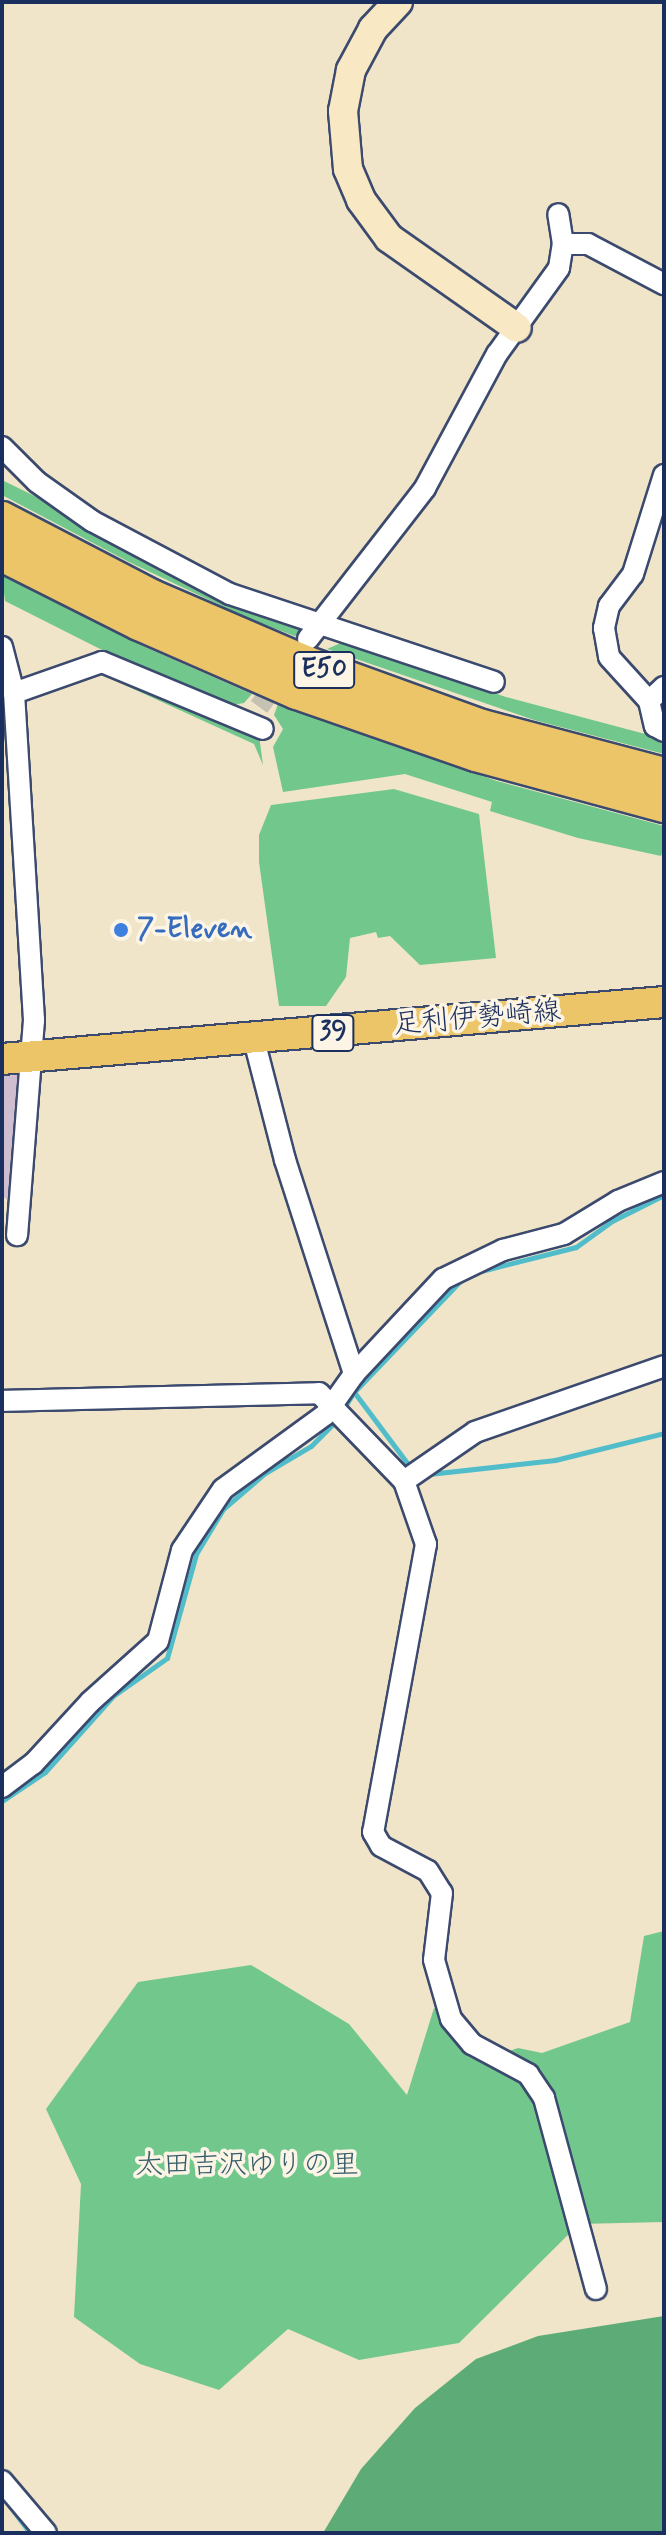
<!DOCTYPE html>
<html>
<head>
<meta charset="utf-8">
<style>
	body { margin:0 }
	#map { position:relative; width:666px; height:2535px; overflow:hidden; background:#f0e5c8; font-family:Mynerve,"Klee One",sans-serif }
	div>[style] { position:absolute }
	[style*='--x'] { left:calc(var(--x)*1px); top:calc(var(--y)*1px); width:calc(var(--w)*1px); rotate:calc(var(--a)*1deg) }
	.industrial>* { inset:0; background:#cfbdd0 }
	.green>* { inset:0; background:#72c88c }
	.forest>* { inset:0; background:#5dac78 }
	.stream>* { height:5px; margin:-2.5px; padding:0 2.5px; transform-origin:2.5px; border-radius:2.5px; background:#51bdcb }
	.street-tunnel>* { height:20px; margin-top:-10px; transform-origin:0; background:repeating-linear-gradient(90deg,#c5c1b3 0 20px,transparent 0 30px) }
	.roads { filter:drop-shadow(2px 0 #3b4a6e) drop-shadow(-2px 0 #3b4a6e) drop-shadow(0 2px #3b4a6e) drop-shadow(0 -2px #3b4a6e) }
	.street>* { height:20px; margin:-10px; padding:0 10px; transform-origin:10px; border-radius:10px; background:#fff }
	.secondary>* { height:28px; margin:-14px; padding:0 14px; transform-origin:14px; border-radius:14px; background:#f8e8c3 }
	.primary>* { height:30px; margin:-15px; padding:0 15px; transform-origin:15px; border-radius:15px; background:#edc569 }
	.highway>* { height:34px; margin:-17px; padding:0 17px; transform-origin:17px; border-radius:17px; background:#edc569 }
	.dots>* { width:22px; height:22px; translate:-50% -50%; box-sizing:border-box; border:4px solid #fcf5e5; border-radius:50% }
	span { translate:-50% -50%; white-space:nowrap; text-align:center; line-height:1.15; -webkit-text-stroke:7px #fcf5e5; paint-order:stroke }
	.shield-label span { padding:2px 6px; background:#fcf5e5; border:2px solid; border-radius:6px; -webkit-text-stroke-width:0 }
	.shield-label { font-size:26px; color:#1b2f5e; font-weight:700 }
	.shop-label { font-size:28px; color:#366cbe; font-weight:700 }
	.left { translate:0 -50%; text-align:left }
	.street-label { font-size:28px; color:#1b2f5e }
	.park-label { font-size:28px; color:#355d6c }
	.frame { position:absolute; inset:0; border:4px solid #1b2f5e; pointer-events:none }
</style>
</head>
<body>
<div id="map">
	<div class="industrial">
		<i style="clip-path:polygon(18px 1075px,26px 1082px,13px 1203px,2px 1196px,2px 1076px)"></i>
	</div>
	<div class="green">
		<i style="clip-path:polygon(2px 480px,305px 629px,303px 633px,297px 637px,245px 617px,129px 562px,2px 495px)"></i>
		<i style="clip-path:polygon(2px 575px,145px 647px,252px 694px,244px 703px,225px 706px,108px 653px,5px 601px)"></i>
		<i style="clip-path:polygon(343px 642px,506px 697px,664px 739px,664px 754px,534px 720px,327px 649px)"></i>
		<i style="clip-path:polygon(107px 668px,259px 735px,263px 765px,254px 744px,94px 671px)"></i>
		<i style="clip-path:polygon(278px 704px,497px 781px,664px 826px,664px 848px,661px 856px,578px 838px,490px 811px,492px 802px,405px 774px,283px 792px,273px 747px,283px 729px,274px 715px)"></i>
		<i style="clip-path:polygon(394px 789px,479px 814px,496px 958px,420px 965px,390px 936px,378px 938px,376px 932px,350px 938px,346px 977px,326px 1006px,279px 1006px,259px 862px,259px 835px,271px 805px)"></i>
		<i style="clip-path:polygon(664px 1931px,664px 2222px,579px 2224px,459px 2343px,359px 2360px,288px 2329px,219px 2390px,140px 2364px,74px 2317px,81px 2184px,46px 2109px,138px 1982px,251px 1965px,349px 2024px,407px 2095px,434px 2008px,501px 2054px,518px 2048px,542px 2053px,630px 2022px,644px 1936px)"></i>
	</div>
	<div class="forest">
		<i style="clip-path:polygon(664px 2316px,664px 2533px,323px 2533px,361px 2469px,415px 2408px,476px 2359px,538px 2336px)"></i>
	</div>
	<div class="stream">
		<i style="--x:481;--y:1271;--w:98;--a:-14.2"></i>
		<i style="--x:576;--y:1247;--w:44;--a:-35.8"></i>
		<i style="--x:612;--y:1221;--w:58;--a:-26.6"></i>
		<i style="--x:354;--y:1392;--w:99;--a:53.2"></i>
		<i style="--x:342;--y:1411;--w:22;--a:-58"></i>
		<i style="--x:354;--y:1392;--w:155;--a:-46.3"></i>
		<i style="--x:429;--y:1474;--w:127;--a:-6.3"></i>
		<i style="--x:555;--y:1460;--w:112;--a:-13.9"></i>
		<i style="--x:2;--y:1801;--w:52;--a:-34"></i>
		<i style="--x:45;--y:1772;--w:102;--a:-48.2"></i>
		<i style="--x:113;--y:1696;--w:66;--a:-35.1"></i>
		<i style="--x:167;--y:1658;--w:108;--a:-74.4"></i>
		<i style="--x:196;--y:1554;--w:52;--a:-59"></i>
		<i style="--x:223;--y:1509;--w:55;--a:-40.6"></i>
		<i style="--x:265;--y:1473;--w:53;--a:-30.4"></i>
		<i style="--x:311;--y:1446;--w:37;--a:-45"></i>
		<i style="--x:9;--y:2505;--w:35;--a:53"></i>
	</div>
	<div class="street-tunnel">
		<i style="--x:259;--y:707;--w:39;--a:-54"></i>
	</div>
	<div class="roads">
		<div class="street">
			<i style="--x:563;--y:244;--w:25;--a:0"></i>
			<i style="--x:588;--y:244;--w:86;--a:27.8"></i>
			<i style="--x:2;--y:447;--w:49;--a:45"></i>
			<i style="--x:37;--y:482;--w:67;--a:35.3"></i>
			<i style="--x:92;--y:521;--w:156;--a:27.9"></i>
			<i style="--x:230;--y:594;--w:278;--a:18.4"></i>
			<i style="--x:664;--y:475;--w:104;--a:107.4"></i>
			<i style="--x:633;--y:574;--w:40;--a:127"></i>
			<i style="--x:609;--y:606;--w:23;--a:103"></i>
			<i style="--x:604;--y:628;--w:29;--a:80"></i>
			<i style="--x:609;--y:657;--w:59;--a:47.7"></i>
			<i style="--x:649;--y:701;--w:26;--a:77"></i>
			<i style="--x:655;--y:726;--w:10;--a:29"></i>
			<i style="--x:308;--y:639;--w:191;--a:-52.2"></i>
			<i style="--x:425;--y:488;--w:152;--a:-61.8"></i>
			<i style="--x:497;--y:354;--w:106;--a:-54.2"></i>
			<i style="--x:559;--y:268;--w:24;--a:-81"></i>
			<i style="--x:563;--y:244;--w:30;--a:-99"></i>
			<i style="--x:2;--y:647;--w:48;--a:75.4"></i>
			<i style="--x:14;--y:693;--w:328;--a:86.5"></i>
			<i style="--x:34;--y:1020;--w:216;--a:94.5"></i>
			<i style="--x:14;--y:693;--w:93;--a:-19.4"></i>
			<i style="--x:102;--y:662;--w:174;--a:22.6"></i>
			<i style="--x:649;--y:701;--w:21;--a:-43"></i>
			<i style="--x:254;--y:1040;--w:124;--a:75.5"></i>
			<i style="--x:285;--y:1160;--w:225;--a:72.1"></i>
			<i style="--x:2;--y:1401;--w:317;--a:-1.4"></i>
			<i style="--x:319;--y:1393;--w:122;--a:46"></i>
			<i style="--x:404;--y:1481;--w:67;--a:70.8"></i>
			<i style="--x:426;--y:1544;--w:293;--a:100.4"></i>
			<i style="--x:373;--y:1832;--w:16;--a:60"></i>
			<i style="--x:381;--y:1846;--w:53;--a:28"></i>
			<i style="--x:428;--y:1871;--w:26;--a:58"></i>
			<i style="--x:442;--y:1893;--w:67;--a:96.8"></i>
			<i style="--x:434;--y:1960;--w:61;--a:73.9"></i>
			<i style="--x:451;--y:2019;--w:33;--a:50"></i>
			<i style="--x:472;--y:2044;--w:64;--a:28.2"></i>
			<i style="--x:528;--y:2074;--w:29;--a:56"></i>
			<i style="--x:544;--y:2098;--w:198;--a:74.8"></i>
			<i style="--x:404;--y:1481;--w:86;--a:-34.6"></i>
			<i style="--x:475;--y:1432;--w:200;--a:-19.2"></i>
			<i style="--x:2;--y:1787;--w:39;--a:-37"></i>
			<i style="--x:33;--y:1764;--w:84;--a:-47.4"></i>
			<i style="--x:90;--y:1702;--w:91;--a:-41.9"></i>
			<i style="--x:158;--y:1641;--w:94;--a:-75.2"></i>
			<i style="--x:182;--y:1550;--w:73;--a:-56.1"></i>
			<i style="--x:223;--y:1489;--w:126;--a:-36"></i>
			<i style="--x:325;--y:1415;--w:50;--a:-54.7"></i>
			<i style="--x:354;--y:1374;--w:130;--a:-46.9"></i>
			<i style="--x:443;--y:1279;--w:67;--a:-25.8"></i>
			<i style="--x:503;--y:1250;--w:63;--a:-14.7"></i>
			<i style="--x:564;--y:1234;--w:63;--a:-31.4"></i>
			<i style="--x:618;--y:1201;--w:50;--a:-22.4"></i>
			<i style="--x:2;--y:2481;--w:68;--a:49.8"></i>
		</div>
		<div class="secondary">
			<i style="--x:398;--y:2;--w:37;--a:133"></i>
			<i style="--x:373;--y:29;--w:47;--a:118.2"></i>
			<i style="--x:351;--y:70;--w:42;--a:101"></i>
			<i style="--x:343;--y:111;--w:58;--a:85.1"></i>
			<i style="--x:348;--y:169;--w:34;--a:67"></i>
			<i style="--x:361;--y:200;--w:47;--a:53.6"></i>
			<i style="--x:389;--y:238;--w:156;--a:35.1"></i>
		</div>
		<div class="primary">
			<i style="--x:2;--y:1059;--w:664;--a:-4.92"></i>
		</div>
		<div class="highway">
			<i style="--x:2;--y:519;--w:169;--a:27.5"></i>
			<i style="--x:152;--y:597;--w:167;--a:23.3"></i>
			<i style="--x:305;--y:663;--w:188;--a:19.9"></i>
			<i style="--x:482;--y:727;--w:188;--a:14.8"></i>
			<i style="--x:2;--y:554;--w:153;--a:26.7"></i>
			<i style="--x:139;--y:623;--w:172;--a:23.6"></i>
			<i style="--x:297;--y:692;--w:189;--a:19.1"></i>
			<i style="--x:476;--y:754;--w:195;--a:15.2"></i>
		</div>
	</div>
	<div class="dots">
		<i style="left:121px;top:930px;background:#3f7fe0"></i>
	</div>
	<div class="shield-label">
		<span style="left:324px;top:670px">E50</span>
		<span style="left:333px;top:1033px">39</span>
	</div>
	<div class="shop-label">
		<span class="left" style="left:137px;top:930px">7-Eleven</span>
	</div>
	<div class="street-label">
		<span style="left:477px;top:1019px;rotate:-5deg">足利伊勢崎線</span>
	</div>
	<div class="park-label">
		<span style="left:247px;top:2166px">太田吉沢ゆりの里</span>
	</div>
	<div class="frame"></div>
</div>
</body>
</html>
